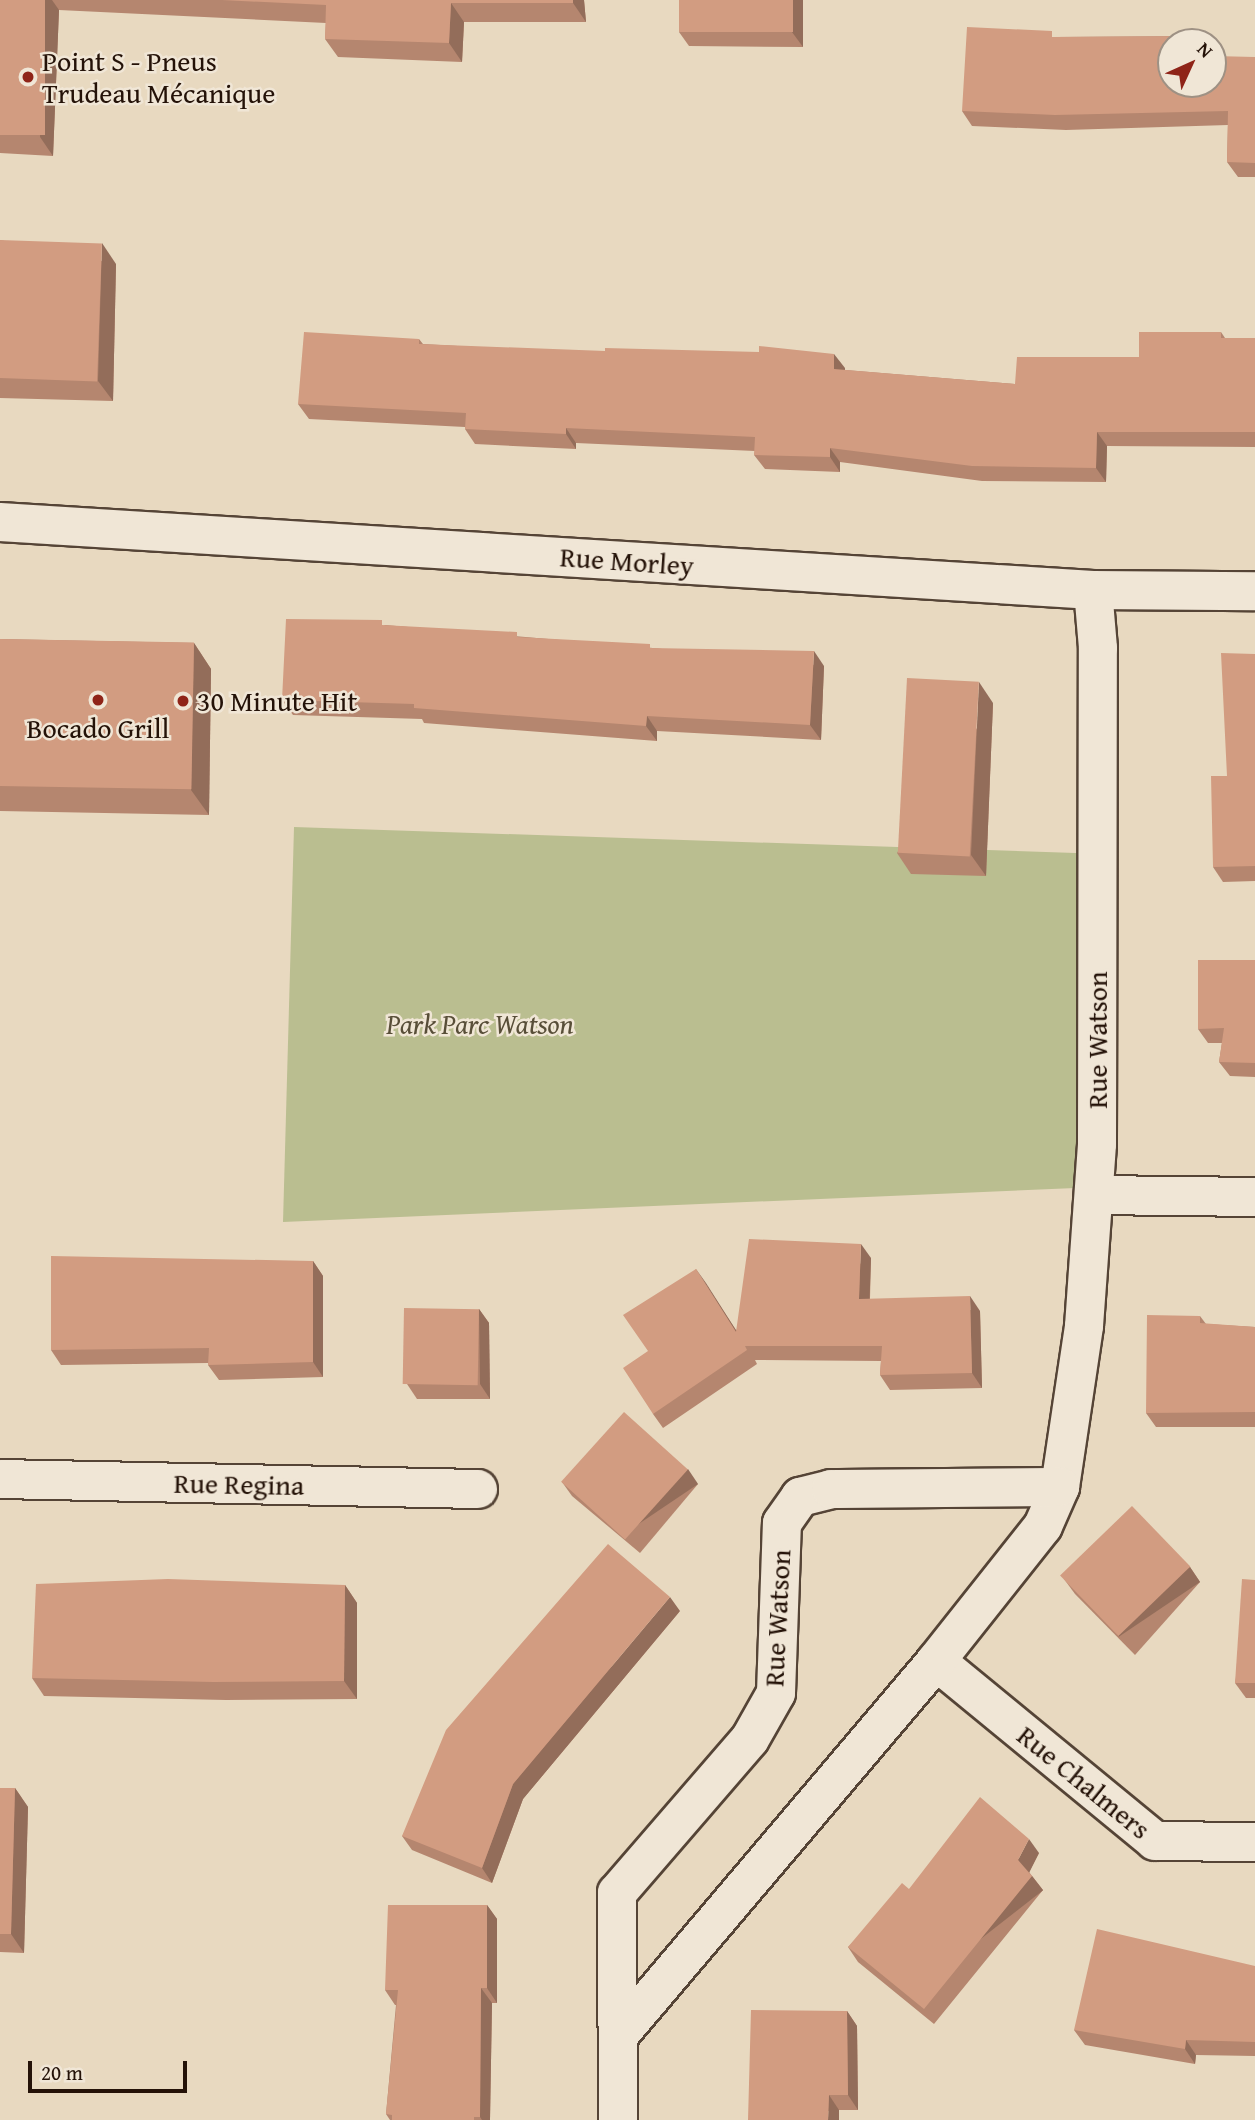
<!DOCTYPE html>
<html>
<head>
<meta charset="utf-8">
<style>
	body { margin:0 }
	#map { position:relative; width:1255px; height:2120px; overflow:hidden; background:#e8d9c0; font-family:"Gentium Book Plus",serif }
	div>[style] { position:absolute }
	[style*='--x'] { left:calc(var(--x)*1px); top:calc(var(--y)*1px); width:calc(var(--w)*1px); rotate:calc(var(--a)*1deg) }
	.green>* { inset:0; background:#babe90 }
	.roads { filter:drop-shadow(2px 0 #554436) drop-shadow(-2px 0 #554436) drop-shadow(0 2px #554436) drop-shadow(0 -2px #554436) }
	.minor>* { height:38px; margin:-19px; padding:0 19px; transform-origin:19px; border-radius:19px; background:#f0e6d6 }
	.wall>* { inset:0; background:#b5866f }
	.shaded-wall>* { inset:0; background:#936d5a; transform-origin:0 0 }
	.building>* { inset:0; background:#d29c81; transform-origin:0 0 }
	.dots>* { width:19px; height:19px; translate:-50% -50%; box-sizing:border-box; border:4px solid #f0e6d6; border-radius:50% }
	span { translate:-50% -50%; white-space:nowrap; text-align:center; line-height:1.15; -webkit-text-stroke:5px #f0e6d6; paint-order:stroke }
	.poi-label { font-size:28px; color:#241208 }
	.left { translate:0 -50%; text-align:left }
	.street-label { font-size:28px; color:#241208 }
	.park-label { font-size:28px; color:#584e38; font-style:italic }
	.north { position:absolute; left:1157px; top:28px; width:70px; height:70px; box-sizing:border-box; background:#f0e6d6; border:2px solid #9e9184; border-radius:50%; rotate:45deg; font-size:19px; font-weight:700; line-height:28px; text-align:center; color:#241208 }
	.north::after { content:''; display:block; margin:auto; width:24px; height:32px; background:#8f2418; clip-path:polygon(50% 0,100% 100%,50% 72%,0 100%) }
	.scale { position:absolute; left:28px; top:2061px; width:159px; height:32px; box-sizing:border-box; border:4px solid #241208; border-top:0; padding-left:9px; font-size:21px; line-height:24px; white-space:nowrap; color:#241208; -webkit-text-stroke:5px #f0e6d6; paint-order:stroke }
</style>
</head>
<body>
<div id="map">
	<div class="green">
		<i style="clip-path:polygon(294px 827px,1105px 854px,1099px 1187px,283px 1222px)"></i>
	</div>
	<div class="roads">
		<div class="minor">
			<i style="--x:0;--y:522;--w:1095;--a:3.56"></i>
			<i style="--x:1093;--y:590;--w:162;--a:0.4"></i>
			<i style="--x:1094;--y:1195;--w:161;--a:0.7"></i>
			<i style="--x:0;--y:1479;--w:478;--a:1.2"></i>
			<i style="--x:936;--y:1661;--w:283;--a:39.4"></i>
			<i style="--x:1155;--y:1841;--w:100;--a:0.6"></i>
			<i style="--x:619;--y:2035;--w:490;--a:-49.7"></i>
			<i style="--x:936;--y:1661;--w:172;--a:-51.6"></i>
			<i style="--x:1043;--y:1526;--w:43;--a:-66.4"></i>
			<i style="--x:1060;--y:1487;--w:163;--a:-81.5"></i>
			<i style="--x:1084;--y:1326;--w:182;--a:-85.9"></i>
			<i style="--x:1097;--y:1144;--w:496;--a:-89.9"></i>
			<i style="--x:1098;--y:648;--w:58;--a:-94.9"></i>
			<i style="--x:618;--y:2120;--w:227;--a:-90.3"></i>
			<i style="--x:617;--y:1893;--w:203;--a:-49.2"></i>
			<i style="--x:750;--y:1739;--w:53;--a:-60.5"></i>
			<i style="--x:776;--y:1693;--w:170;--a:-88"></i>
			<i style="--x:782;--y:1523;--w:32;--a:-55"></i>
			<i style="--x:800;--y:1497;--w:32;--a:-14"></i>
			<i style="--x:831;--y:1489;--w:229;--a:-0.5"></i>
		</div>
	</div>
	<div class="wall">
		<i style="clip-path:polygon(0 0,584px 0,586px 22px,464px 22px,462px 62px,338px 57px,325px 39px,326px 23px,59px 10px,53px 156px,0 153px)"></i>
		<i style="clip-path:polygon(803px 0,803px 47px,689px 46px,679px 32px)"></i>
		<i style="clip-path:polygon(1201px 36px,1205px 42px,1171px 42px,1171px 84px,1255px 57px,1255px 177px,1238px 177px,1227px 162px,1228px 125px,1066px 130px,972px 126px,962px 111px,1056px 37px)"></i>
		<i style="clip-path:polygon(0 240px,116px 264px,113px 401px,0 398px)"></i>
		<i style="clip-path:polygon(1221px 332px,1225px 338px,1255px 338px,1255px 447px,1107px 446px,1106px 482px,982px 481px,840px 462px,840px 472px,765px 469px,754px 455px,755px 451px,576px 443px,576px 449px,475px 444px,465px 429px,465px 427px,309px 419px,298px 404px,419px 339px,423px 344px,845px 368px,845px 370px,1015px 384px,1139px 357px)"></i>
		<i style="clip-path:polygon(385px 625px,653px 648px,824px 666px,821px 740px,657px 731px,657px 741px,424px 723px,422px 719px,293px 715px,282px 700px)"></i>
		<i style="clip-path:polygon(0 639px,194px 643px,211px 669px,209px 815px,0 811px)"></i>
		<i style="clip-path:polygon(1255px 654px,1255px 881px,1223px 882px,1213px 867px,1227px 776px)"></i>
		<i style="clip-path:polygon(993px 703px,986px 876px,911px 874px,897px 853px)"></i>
		<i style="clip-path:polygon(1255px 960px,1255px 1077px,1230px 1076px,1219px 1062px,1222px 1043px,1208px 1043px,1198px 1029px)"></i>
		<i style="clip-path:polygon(871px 1258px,870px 1299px,980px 1311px,982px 1388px,890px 1390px,880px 1375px,881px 1361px,755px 1360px,757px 1364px,663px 1428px,653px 1414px,648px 1351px,696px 1269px,736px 1330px)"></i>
		<i style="clip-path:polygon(313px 1261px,323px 1276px,323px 1377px,219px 1380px,208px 1365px,208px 1363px,61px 1365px,51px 1350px)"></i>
		<i style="clip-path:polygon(479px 1309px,489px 1323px,490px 1399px,417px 1399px,407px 1384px)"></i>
		<i style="clip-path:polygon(1200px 1316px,1206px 1324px,1255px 1327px,1255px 1427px,1156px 1427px,1146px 1413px)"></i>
		<i style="clip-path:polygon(562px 1482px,698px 1484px,640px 1553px,572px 1496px)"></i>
		<i style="clip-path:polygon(1190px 1567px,1200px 1582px,1135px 1655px,1075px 1594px,1064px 1579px)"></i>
		<i style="clip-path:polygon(1255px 1580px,1255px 1698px,1246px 1698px,1235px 1683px)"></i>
		<i style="clip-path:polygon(345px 1585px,357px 1603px,357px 1699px,226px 1700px,44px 1696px,32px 1678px)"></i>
		<i style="clip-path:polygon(680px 1611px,523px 1799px,492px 1883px,412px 1850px,402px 1836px)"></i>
		<i style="clip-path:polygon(0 1788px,15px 1788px,28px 1807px,24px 1953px,0 1952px)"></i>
		<i style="clip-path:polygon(1039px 1853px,1029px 1872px,1043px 1890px,934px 2024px,858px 1962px,848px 1947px,909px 1889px)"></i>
		<i style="clip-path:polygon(487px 1905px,497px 1919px,497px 2003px,492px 2003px,490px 2120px,390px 2120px,386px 2114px,396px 2005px,395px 2005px,385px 1990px)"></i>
		<i style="clip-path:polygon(1255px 1966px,1255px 2056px,1196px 2055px,1195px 2064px,1085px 2045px,1074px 2030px)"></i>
		<i style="clip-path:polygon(847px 2011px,857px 2026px,858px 2110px,839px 2110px,748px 2120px)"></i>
	</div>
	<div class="shaded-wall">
		<i style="clip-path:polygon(45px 0,52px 0,59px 10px,53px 156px,40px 137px)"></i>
		<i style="clip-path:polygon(573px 0,584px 0,586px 22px,573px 3px)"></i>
		<i style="clip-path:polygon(793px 0,803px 0,803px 47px,792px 32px)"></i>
		<i style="clip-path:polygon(451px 3px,464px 22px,462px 62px,449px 43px)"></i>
		<i style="clip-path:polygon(102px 243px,116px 264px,113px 401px,98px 381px)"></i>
		<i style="clip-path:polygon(834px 354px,845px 368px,844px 384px,834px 369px)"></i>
		<i style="clip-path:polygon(566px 428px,576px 443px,576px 449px,566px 434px)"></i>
		<i style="clip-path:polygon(1097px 432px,1107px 446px,1106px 482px,1096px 468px)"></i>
		<i style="clip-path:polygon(830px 448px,840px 462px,840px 472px,830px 457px)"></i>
		<i style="clip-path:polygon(194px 643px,211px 669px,209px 815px,191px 790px)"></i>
		<i style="clip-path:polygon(814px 651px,824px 666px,821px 740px,810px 725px)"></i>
		<i style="clip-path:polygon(979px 682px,993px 703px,986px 876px,971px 855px)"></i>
		<i style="clip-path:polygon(647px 716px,657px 731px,657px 741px,646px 726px)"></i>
		<i style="clip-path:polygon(861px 1244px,871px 1258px,869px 1314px,859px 1299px)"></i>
		<i style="clip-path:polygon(313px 1261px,323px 1276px,323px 1377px,313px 1362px)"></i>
		<i style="clip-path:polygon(696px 1269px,706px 1283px,746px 1346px,736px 1332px)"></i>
		<i style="clip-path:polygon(970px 1296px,980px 1311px,982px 1388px,972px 1373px)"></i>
		<i style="clip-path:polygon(479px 1309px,489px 1323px,490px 1399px,480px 1384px)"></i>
		<i style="left:688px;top:1469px;width:18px;height:90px;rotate:56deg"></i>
		<i style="left:1190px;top:1567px;width:18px;height:98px;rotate:56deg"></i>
		<i style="clip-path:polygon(345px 1585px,357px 1603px,357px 1699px,344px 1681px)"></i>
		<i style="clip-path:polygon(670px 1597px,680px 1611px,523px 1799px,492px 1883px,482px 1868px,513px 1784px)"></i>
		<i style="clip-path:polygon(15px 1788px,28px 1807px,24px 1953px,11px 1934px)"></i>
		<i style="clip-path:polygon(1029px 1839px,1039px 1853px,1028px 1875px,1018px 1860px)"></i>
		<i style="left:1032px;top:1876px;width:18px;height:171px;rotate:52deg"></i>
		<i style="clip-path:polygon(487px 1905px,497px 1919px,497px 2003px,487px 1988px)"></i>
		<i style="clip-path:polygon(481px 1988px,492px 2003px,490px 2120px,482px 2120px,480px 2117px)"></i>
		<i style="clip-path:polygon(847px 2011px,857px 2026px,858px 2110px,848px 2095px)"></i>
		<i style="clip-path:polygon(1186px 2040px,1196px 2055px,1195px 2064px,1185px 2049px)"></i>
		<i style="clip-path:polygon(829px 2095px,839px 2110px,839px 2120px,828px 2120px)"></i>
	</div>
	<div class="building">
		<i style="left:0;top:0;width:45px;height:135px"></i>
		<i style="clip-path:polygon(222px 0,573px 0,573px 3px,451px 3px,449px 43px,325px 39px,326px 5px)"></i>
		<i style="left:679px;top:0;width:114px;height:32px"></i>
		<i style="clip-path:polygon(967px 27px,1052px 31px,1052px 37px,1201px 36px,1200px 42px,1171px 42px,1171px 84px,1213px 84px,1213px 56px,1255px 57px,1255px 163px,1227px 162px,1228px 111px,1055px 115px,962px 111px)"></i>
		<i style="left:0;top:240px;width:102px;height:138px;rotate:2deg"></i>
		<i style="clip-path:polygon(304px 332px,419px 339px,419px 344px,605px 351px,605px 348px,759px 352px,759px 346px,834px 354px,834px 369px,1015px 384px,1017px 357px,1139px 357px,1139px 332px,1221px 332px,1221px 338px,1255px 338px,1255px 432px,1097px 432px,1096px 468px,972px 466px,830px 448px,830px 457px,754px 455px,755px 437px,566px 428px,566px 434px,465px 429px,466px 413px,298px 404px)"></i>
		<i style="clip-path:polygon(286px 619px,382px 620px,382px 625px,517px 632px,517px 637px,650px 644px,650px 648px,814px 651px,810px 725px,647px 716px,646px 726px,414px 708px,414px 704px,282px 700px)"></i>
		<i style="left:0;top:639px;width:194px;height:147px;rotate:1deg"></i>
		<i style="clip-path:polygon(1221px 653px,1255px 654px,1255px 866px,1213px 867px,1211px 776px,1227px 776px)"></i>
		<i style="left:907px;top:678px;width:72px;height:175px;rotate:3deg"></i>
		<i style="clip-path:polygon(1198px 960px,1255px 960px,1255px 1063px,1219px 1062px,1224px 1028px,1198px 1029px)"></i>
		<i style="clip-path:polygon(749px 1239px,861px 1244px,859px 1299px,970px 1296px,972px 1373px,880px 1375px,882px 1346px,745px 1346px,747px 1350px,653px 1414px,623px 1368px,648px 1351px,623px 1315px,696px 1269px,736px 1332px)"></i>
		<i style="clip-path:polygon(51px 1256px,313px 1261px,313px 1362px,208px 1365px,209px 1348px,51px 1350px)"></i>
		<i style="left:404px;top:1308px;width:75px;height:76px;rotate:1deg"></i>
		<i style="clip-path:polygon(1147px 1315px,1200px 1316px,1200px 1323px,1255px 1327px,1255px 1412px,1146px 1413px)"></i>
		<i style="left:624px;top:1412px;width:86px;height:94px;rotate:42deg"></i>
		<i style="left:1132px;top:1506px;width:84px;height:100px;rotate:46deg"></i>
		<i style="clip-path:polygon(608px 1544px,670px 1597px,513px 1784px,482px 1868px,402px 1836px,446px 1730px)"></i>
		<i style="clip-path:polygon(168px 1579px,345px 1585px,344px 1681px,213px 1682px,32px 1678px,36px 1584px)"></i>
		<i style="clip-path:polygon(1242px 1579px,1255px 1580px,1255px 1683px,1235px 1683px)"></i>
		<i style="clip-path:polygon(0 1788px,15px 1788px,11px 1934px,0 1934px)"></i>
		<i style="clip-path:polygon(980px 1797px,1029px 1839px,1018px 1860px,1032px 1876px,924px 2009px,848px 1947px,902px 1883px,909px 1889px)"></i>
		<i style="clip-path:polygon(388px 1905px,487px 1905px,487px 1988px,481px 1988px,480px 2117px,474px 2117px,474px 2120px,392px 2120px,392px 2115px,386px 2114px,398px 1990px,385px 1990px)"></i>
		<i style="clip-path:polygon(1097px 1929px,1255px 1966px,1255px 2042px,1186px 2040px,1185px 2049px,1074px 2030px)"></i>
		<i style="clip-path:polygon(751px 2010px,847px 2011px,848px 2095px,829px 2095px,828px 2120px,748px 2120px)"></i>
	</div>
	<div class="dots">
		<i style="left:28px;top:77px;background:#8f2418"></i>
		<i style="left:98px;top:700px;background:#8f2418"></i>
		<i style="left:183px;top:701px;background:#8f2418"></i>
	</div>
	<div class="poi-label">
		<span class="left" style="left:42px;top:77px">Point S - Pneus<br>Trudeau Mécanique</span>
		<span class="left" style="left:197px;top:701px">30 Minute Hit</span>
		<span style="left:98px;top:728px">Bocado Grill</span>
	</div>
	<div class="street-label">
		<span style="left:627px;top:561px;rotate:4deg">Rue Morley</span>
		<span style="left:1097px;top:1040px;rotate:-90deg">Rue Watson</span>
		<span style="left:239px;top:1484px;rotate:1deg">Rue Regina</span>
		<span style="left:777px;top:1618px;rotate:-87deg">Rue Watson</span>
		<span style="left:1084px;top:1782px;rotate:39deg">Rue Chalmers</span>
	</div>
	<div class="park-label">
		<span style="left:480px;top:1024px">Park Parc Watson</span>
	</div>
	<div class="north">N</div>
	<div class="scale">20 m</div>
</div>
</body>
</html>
